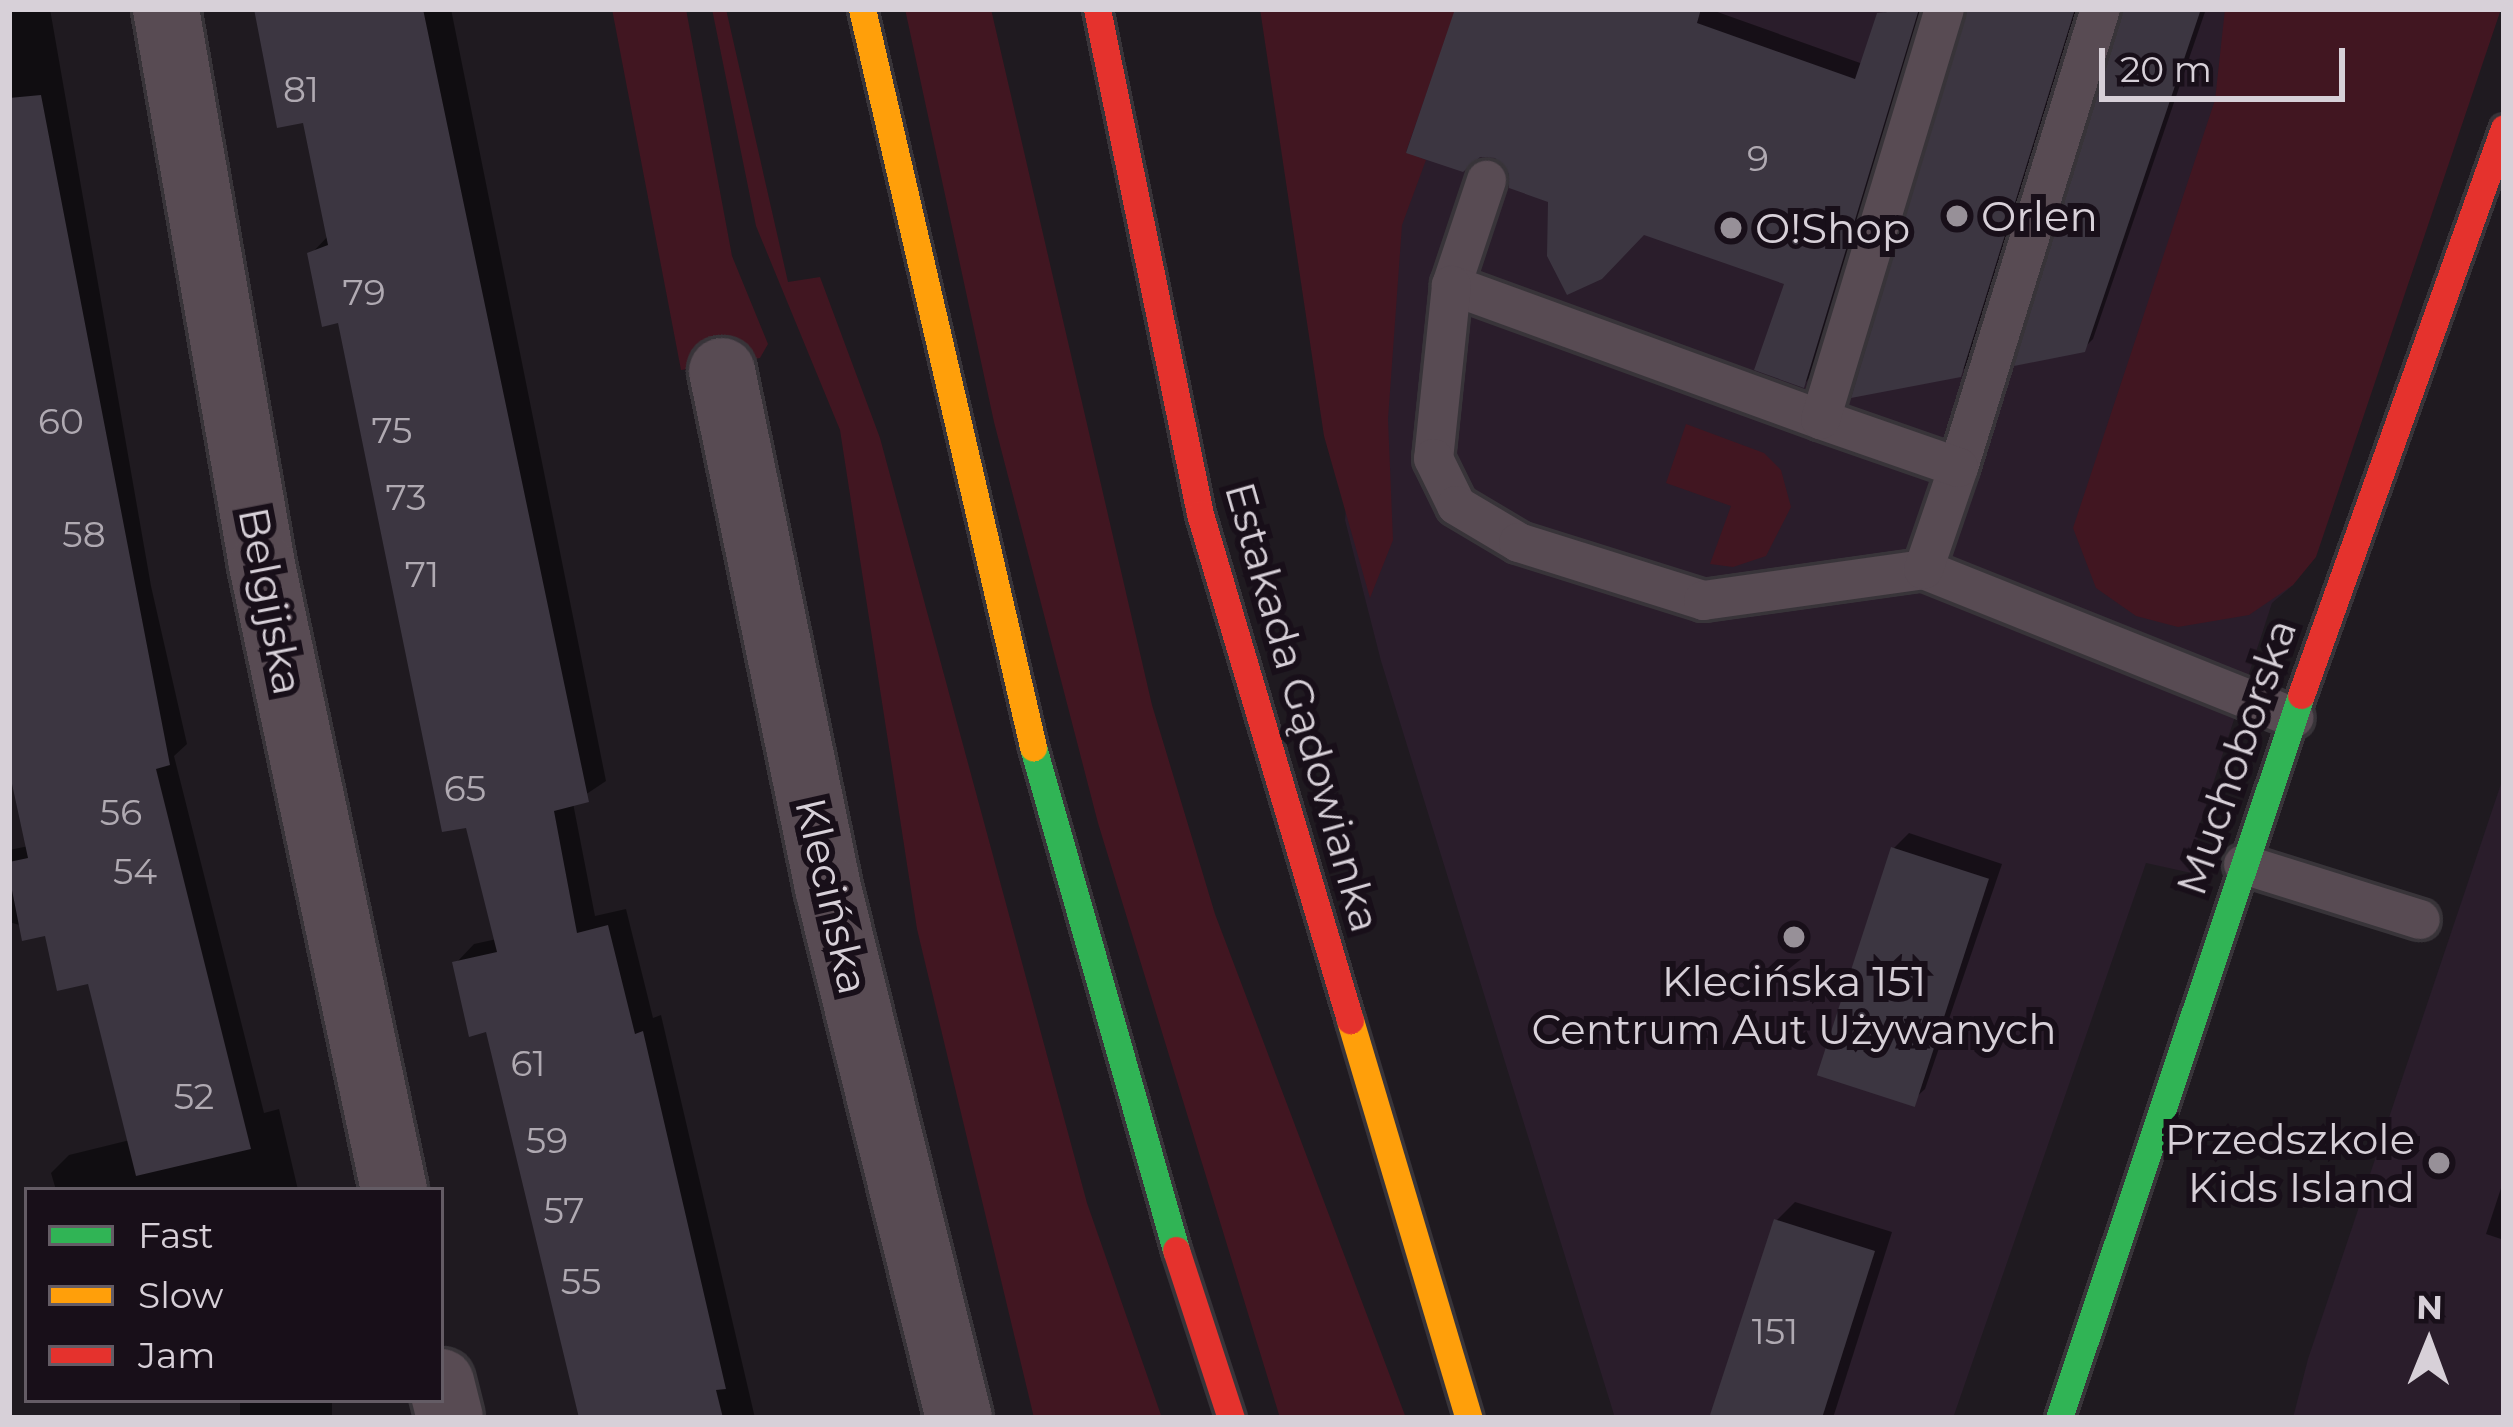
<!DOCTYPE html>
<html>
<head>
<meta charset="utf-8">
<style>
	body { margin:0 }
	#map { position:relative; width:2513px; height:1427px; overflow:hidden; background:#1f1a20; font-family:Montserrat,sans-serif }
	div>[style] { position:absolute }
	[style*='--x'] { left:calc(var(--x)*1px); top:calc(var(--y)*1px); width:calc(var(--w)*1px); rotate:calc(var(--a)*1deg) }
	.built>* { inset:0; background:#2a1d2b }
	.green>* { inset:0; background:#411621 }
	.shadow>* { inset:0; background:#0007; transform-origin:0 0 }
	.building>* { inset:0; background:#3c3641; transform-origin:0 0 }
	.roads { filter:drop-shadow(3px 0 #383439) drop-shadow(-3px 0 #383439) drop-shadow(0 3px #383439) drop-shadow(0 -3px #383439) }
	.lane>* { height:39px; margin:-19.5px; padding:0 19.5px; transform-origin:19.5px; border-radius:19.5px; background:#584b53 }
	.street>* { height:66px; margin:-33px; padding:0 33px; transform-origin:33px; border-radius:33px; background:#584b53 }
	.fast>* { height:27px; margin:-13.5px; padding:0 13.5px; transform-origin:13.5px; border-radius:13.5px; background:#30b455 }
	.slow>* { height:27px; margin:-13.5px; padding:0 13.5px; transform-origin:13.5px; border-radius:13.5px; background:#ff9f0a }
	.jam>* { height:27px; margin:-13.5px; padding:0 13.5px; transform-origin:13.5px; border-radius:13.5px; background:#e5322d }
	.dots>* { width:33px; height:33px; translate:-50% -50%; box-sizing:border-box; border:6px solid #180f19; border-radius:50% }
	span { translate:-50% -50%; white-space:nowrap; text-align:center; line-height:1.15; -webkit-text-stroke:12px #180f19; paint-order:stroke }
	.number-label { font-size:36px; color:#b0aab2 }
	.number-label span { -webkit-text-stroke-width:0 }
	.poi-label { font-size:42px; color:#d7d0d8 }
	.left { translate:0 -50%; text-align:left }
	.right { translate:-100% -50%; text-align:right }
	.street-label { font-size:42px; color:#d7d0d8 }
	.frame { position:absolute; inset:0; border:12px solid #d7d0d8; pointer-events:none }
	.legend { position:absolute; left:24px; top:1187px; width:420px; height:216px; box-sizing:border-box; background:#180f19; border:3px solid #645c65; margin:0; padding:15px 21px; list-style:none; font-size:36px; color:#d7d0d8 }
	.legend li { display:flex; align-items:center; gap:24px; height:60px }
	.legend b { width:60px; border:3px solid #645c65 }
	.north { position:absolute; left:2369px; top:1283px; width:120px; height:120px; -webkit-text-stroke:9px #180f19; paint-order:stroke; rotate:1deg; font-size:33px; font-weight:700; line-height:48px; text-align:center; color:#d7d0d8 }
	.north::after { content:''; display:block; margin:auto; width:42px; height:54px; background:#d7d0d8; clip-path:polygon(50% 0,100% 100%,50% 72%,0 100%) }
	.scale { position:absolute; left:2099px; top:48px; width:246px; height:54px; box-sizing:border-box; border:6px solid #d7d0d8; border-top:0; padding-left:15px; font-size:36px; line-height:42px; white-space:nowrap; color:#d7d0d8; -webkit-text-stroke:9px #180f19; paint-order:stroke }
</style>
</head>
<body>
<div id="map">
	<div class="built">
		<i style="clip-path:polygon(1387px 9px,2501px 9px,2293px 585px,2272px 603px,2198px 830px,2196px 874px,2146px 863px,1953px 1418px,1615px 1418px,1381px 661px,1345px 520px)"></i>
		<i style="clip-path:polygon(2504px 775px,2504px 1418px,2293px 1418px,2308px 1359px)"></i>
	</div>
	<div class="green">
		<i style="clip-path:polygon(612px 9px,686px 9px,732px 256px,768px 344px,760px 358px,681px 370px)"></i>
		<i style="clip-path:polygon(712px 9px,726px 9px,788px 282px,820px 277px,880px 438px,1087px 1203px,1162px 1418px,1034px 1418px,917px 929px,840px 430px,756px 226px)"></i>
		<i style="clip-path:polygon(905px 9px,991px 9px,1152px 705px,1215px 914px,1406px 1418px,1280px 1418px,1098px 823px,994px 422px)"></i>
		<i style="clip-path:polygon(1260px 9px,1456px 9px,1406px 152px,1426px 160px,1402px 225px,1388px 419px,1393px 540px,1370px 598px,1324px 436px)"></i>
		<i style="clip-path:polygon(2225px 9px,2501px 9px,2316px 557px,2293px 585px,2249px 615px,2178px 627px,2136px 616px,2096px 588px,2073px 528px,2215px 100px)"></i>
		<i style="clip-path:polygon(1686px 424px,1764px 453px,1781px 470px,1791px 507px,1766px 556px,1733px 567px,1710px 564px,1731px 506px,1666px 483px)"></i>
	</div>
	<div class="shadow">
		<i style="clip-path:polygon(9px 9px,50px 9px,151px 586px,187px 744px,174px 756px,264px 1113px,279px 1109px,298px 1190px,56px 1190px,51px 1173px,69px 1155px,130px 1140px,90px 980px,47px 933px,9px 922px,9px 850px,29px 846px,9px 757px)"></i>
		<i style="clip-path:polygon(259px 9px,451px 9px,606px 781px,573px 803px,595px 916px,626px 909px,653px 1018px,661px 1015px,755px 1418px,581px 1418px,489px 1029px,456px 963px,474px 944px,497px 939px,340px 319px,311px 254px,329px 235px,305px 119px)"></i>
		<i style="clip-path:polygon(1458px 9px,1709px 9px,1863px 64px,1886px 9px,1927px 9px,1817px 370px,1804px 384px,1788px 283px,1551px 200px,1512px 173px)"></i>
		<i style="clip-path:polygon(1969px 9px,2080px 9px,1969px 364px,1959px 374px)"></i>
		<i style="clip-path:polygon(2125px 9px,2206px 9px,2093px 339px,2083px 349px)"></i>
		<i style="clip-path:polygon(1909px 833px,2002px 864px,1925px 1089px,1910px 1103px,1894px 848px)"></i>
		<i style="clip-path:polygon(2504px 1179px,2504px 1240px,2486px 1234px)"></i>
		<i style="clip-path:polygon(1795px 1202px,1892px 1232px,1833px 1418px,1712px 1418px,1776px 1221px)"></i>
		<i style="left:240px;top:1400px;width:92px;height:18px"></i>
	</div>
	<div class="building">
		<i style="clip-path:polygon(254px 9px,423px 9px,589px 802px,554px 811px,577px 933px,608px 925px,635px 1034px,643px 1031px,726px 1389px,716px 1390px,723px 1418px,579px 1418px,486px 1032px,469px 1037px,452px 962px,497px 952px,466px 828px,442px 832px,338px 323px,322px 327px,307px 253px,328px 245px,303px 123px,277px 128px)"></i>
		<i style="clip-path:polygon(1455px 9px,1701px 9px,1697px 23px,1855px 79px,1877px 13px,1919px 9px,1804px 388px,1754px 370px,1784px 284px,1644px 235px,1602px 279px,1567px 295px,1547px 256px,1548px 202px,1509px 188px,1509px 174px,1495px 158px,1480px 157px,1463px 172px,1406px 153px)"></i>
		<i style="clip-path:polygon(1967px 9px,2075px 9px,1961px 377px,1851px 398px)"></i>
		<i style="clip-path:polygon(2123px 9px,2201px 9px,2085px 352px,2014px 366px)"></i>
		<i style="clip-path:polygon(41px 95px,170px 765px,156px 769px,251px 1149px,136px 1176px,88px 984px,57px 991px,45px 936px,22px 941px,9px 875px,9px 862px,28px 858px,9px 770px,9px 98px)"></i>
		<i style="left:1891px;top:847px;width:103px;height:240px;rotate:18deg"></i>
		<i style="clip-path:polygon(1774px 1219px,1875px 1251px,1822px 1418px,1709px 1418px)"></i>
	</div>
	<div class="roads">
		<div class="lane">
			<i style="--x:1451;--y:285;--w:111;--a:-71.6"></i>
			<i style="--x:1820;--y:419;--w:393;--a:-160"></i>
			<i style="--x:1451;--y:285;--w:174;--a:95.9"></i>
			<i style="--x:1433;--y:458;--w:52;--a:63.9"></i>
			<i style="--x:1456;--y:505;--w:72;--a:30.8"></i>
			<i style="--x:1518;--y:542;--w:194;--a:17.4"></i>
			<i style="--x:1703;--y:600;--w:222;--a:-8"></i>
			<i style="--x:1923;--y:569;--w:399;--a:21.8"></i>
			<i style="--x:1958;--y:467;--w:480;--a:-72.8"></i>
			<i style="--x:1923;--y:569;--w:108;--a:-71.1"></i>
			<i style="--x:1958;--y:467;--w:146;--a:-160.8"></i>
			<i style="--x:1820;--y:419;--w:428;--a:-73.2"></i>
			<i style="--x:2243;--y:864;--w:185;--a:17.3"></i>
		</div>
		<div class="street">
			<i style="--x:166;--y:9;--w:564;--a:80.2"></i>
			<i style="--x:262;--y:565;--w:639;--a:78.07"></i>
			<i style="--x:722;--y:371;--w:528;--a:78.41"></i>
			<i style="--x:828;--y:888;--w:546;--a:76.12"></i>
			<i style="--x:441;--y:1382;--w:37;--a:76"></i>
		</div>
		<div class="fast">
			<i style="--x:1033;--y:747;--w:523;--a:74.13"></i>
			<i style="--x:2059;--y:1418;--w:762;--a:-71.49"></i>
		</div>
		<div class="slow">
			<i style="--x:862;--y:9;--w:758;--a:76.95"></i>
			<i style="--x:1350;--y:1020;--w:415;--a:73.4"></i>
		</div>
		<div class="jam">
			<i style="--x:1097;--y:9;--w:515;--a:78.47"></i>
			<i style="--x:1200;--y:514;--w:528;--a:73.49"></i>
			<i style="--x:2301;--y:695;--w:602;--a:-70.3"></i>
			<i style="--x:1176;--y:1250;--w:177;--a:71.9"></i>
		</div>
	</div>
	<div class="dots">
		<i style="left:1957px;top:216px;background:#979098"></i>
		<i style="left:1731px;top:228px;background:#979098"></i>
		<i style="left:1794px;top:937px;background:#979098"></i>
		<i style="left:2439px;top:1163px;background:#979098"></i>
	</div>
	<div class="number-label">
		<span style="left:301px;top:90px">81</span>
		<span style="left:1758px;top:159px">9</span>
		<span style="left:364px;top:293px">79</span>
		<span style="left:61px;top:422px">60</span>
		<span style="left:392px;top:431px">75</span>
		<span style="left:406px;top:498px">73</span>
		<span style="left:84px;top:535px">58</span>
		<span style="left:422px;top:575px">71</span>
		<span style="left:465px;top:789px">65</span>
		<span style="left:121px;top:813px">56</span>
		<span style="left:135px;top:872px">54</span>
		<span style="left:528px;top:1064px">61</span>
		<span style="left:194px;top:1097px">52</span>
		<span style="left:547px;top:1141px">59</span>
		<span style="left:564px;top:1211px">57</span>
		<span style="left:581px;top:1282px">55</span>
		<span style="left:1775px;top:1332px">151</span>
	</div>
	<div class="poi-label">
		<span class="left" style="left:1981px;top:216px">Orlen</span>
		<span class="left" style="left:1755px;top:228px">O!Shop</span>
		<span style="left:1794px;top:1005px">Klecińska 151<br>Centrum Aut Używanych</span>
		<span class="right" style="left:2415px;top:1163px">Przedszkole<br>Kids Island</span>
	</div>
	<div class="street-label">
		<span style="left:271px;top:601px;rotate:79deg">Belgijska</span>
		<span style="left:1303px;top:707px;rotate:74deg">Estakada Gądowianka</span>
		<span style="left:2236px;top:757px;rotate:-71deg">Muchoborska</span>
		<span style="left:832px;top:896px;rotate:77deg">Klecińska</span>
	</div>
	<div class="frame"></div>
	<ul class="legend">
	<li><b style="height:15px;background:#30b455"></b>Fast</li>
	<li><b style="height:15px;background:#ff9f0a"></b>Slow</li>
	<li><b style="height:15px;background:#e5322d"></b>Jam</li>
	</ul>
	<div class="north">N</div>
	<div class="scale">20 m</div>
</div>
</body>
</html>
